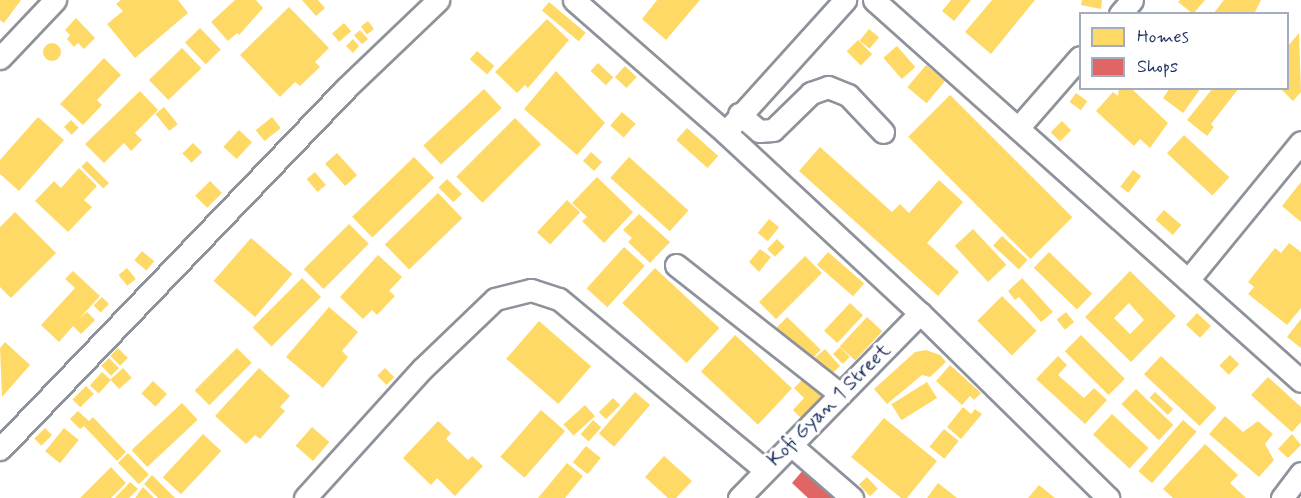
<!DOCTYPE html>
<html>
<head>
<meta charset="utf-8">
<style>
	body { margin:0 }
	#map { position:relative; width:1301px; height:498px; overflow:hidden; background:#fff; font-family:Mynerve,sans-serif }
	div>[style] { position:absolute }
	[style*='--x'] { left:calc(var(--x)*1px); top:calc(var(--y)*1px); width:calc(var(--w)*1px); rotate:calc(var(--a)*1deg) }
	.homes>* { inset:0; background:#ffd966; transform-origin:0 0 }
	.round { border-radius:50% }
	.shops>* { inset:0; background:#e06666 }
	.roads { filter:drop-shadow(2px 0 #8e929a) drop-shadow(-2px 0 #8e929a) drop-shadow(0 2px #8e929a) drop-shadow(0 -2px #8e929a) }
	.minor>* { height:21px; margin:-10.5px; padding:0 10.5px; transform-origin:10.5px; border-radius:10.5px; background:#fff }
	span { translate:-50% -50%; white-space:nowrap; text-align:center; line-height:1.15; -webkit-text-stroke:6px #fff; paint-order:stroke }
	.street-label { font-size:20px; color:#1b2f5e }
	.legend { position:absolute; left:1079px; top:12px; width:210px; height:78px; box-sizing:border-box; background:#fff; border:2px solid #a4acbf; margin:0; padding:8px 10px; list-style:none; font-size:18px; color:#1b2f5e }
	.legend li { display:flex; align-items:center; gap:12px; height:30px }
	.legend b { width:30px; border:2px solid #a4acbf }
</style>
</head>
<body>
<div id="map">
	<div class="homes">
		<i style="clip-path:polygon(0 0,21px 0,4px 23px,0 20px)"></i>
		<i style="clip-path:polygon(121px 0,178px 0,188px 13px,135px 58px,107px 24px,123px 11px,116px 4px)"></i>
		<i style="clip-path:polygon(235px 0,256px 0,263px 8px,239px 35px,237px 33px,228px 41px,211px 22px)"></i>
		<i style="clip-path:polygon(302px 0,318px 0,325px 8px,316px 16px)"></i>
		<i style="clip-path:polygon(657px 0,700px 0,666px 40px,642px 19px)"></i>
		<i style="clip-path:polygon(951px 0,971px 0,954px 21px,942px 11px)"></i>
		<i style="clip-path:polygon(992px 0,1035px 0,991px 54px,965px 32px)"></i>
		<i style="clip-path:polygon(1082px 0,1102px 0,1101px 9px,1081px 5px)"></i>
		<i style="clip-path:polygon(1180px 0,1205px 0,1193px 14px,1178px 2px)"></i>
		<i style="clip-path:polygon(1224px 0,1261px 0,1254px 14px,1213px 14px)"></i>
		<i style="left:549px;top:2px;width:48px;height:11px;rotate:40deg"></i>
		<i style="clip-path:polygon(289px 7px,329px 48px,315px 62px,320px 67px,300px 86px,295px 82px,280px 97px,240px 55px)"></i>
		<i style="clip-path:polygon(76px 18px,95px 38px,84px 49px,78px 43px,74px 47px,67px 39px,70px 35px,65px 30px)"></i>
		<i style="clip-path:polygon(547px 19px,569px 40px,528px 88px,525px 85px,517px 93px,495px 72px)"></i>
		<i style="left:368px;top:21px;width:10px;height:9px;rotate:53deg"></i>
		<i style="left:344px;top:23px;width:11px;height:16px;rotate:49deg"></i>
		<i style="left:200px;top:28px;width:30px;height:21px;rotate:46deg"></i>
		<i style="left:869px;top:29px;width:13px;height:15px;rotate:39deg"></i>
		<i style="left:360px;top:30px;width:12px;height:8px;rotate:48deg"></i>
		<i style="clip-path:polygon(1299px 33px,1301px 92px,1293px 101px,1280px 88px,1288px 88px,1288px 46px)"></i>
		<i style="clip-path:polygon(353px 39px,359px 46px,353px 53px,346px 46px)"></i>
		<i style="left:858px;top:40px;width:20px;height:16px;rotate:45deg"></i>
		<i class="round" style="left:43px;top:43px;width:18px;height:18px"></i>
		<i style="left:897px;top:46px;width:28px;height:18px;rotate:49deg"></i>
		<i style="left:182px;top:48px;width:28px;height:46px;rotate:46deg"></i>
		<i style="left:477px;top:51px;width:23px;height:11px;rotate:41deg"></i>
		<i style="clip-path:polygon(104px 58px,121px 75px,97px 100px,102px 105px,83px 125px,60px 104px)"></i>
		<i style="left:598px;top:63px;width:21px;height:11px;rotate:43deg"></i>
		<i style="left:926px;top:65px;width:25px;height:29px;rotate:40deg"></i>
		<i style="left:625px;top:66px;width:16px;height:15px;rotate:43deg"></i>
		<i style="clip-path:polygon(556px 71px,605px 123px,577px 155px,524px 109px)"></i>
		<i style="clip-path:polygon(1119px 88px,1131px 88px,1168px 123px,1150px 148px,1140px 139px,1134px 146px,1096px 111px,1113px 92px,1118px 96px)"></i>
		<i style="clip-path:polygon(1170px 88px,1201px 88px,1183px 113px,1163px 98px)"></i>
		<i style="clip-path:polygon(1213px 88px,1239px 88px,1211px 124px,1214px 127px,1207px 136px,1187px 120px)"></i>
		<i style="left:484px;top:89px;width:26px;height:83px;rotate:47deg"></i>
		<i style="clip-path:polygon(140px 91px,158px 110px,135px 133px,142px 140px,131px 151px,124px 143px,104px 163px,85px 144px)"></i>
		<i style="left:1076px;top:93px;width:14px;height:11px;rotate:36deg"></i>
		<i style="left:950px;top:95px;width:173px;height:59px;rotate:45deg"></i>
		<i style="left:164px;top:107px;width:22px;height:11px;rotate:51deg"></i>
		<i style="left:622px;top:112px;width:18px;height:18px;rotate:41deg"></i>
		<i style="clip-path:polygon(38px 117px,64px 140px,19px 191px,0 174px,0 160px)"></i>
		<i style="left:272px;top:117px;width:14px;height:21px;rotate:51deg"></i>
		<i style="left:515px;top:118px;width:37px;height:83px;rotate:45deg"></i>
		<i style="left:71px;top:120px;width:11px;height:10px;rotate:45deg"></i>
		<i style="left:1062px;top:121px;width:13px;height:16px;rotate:45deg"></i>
		<i style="left:687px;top:128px;width:42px;height:16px;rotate:42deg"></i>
		<i style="left:239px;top:130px;width:18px;height:23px;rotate:43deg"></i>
		<i style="left:1184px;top:135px;width:62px;height:25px;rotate:43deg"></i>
		<i style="left:193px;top:143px;width:13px;height:15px;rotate:45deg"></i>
		<i style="clip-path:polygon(820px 147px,892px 212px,900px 204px,909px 213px,939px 180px,963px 202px,927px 243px,959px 272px,938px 296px,799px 171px)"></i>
		<i style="left:591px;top:152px;width:15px;height:12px;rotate:42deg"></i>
		<i style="left:337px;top:153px;width:30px;height:16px;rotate:48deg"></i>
		<i style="left:414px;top:157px;width:29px;height:86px;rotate:46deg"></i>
		<i style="left:629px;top:157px;width:80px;height:28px;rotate:42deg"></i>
		<i style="left:87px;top:161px;width:31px;height:8px;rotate:45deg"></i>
		<i style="clip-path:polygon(79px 168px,97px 186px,84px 200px,92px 207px,68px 232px,35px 201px,54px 181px,61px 188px)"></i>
		<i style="left:1133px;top:170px;width:10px;height:21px;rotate:37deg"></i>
		<i style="left:315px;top:172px;width:17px;height:11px;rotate:50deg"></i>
		<i style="clip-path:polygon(597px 177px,633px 212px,604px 243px,582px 221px,587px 217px,572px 203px)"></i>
		<i style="left:447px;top:179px;width:21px;height:12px;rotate:45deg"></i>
		<i style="left:210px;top:181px;width:17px;height:21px;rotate:45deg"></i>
		<i style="clip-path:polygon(1301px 182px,1301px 222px,1282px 206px)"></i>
		<i style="left:438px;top:193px;width:35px;height:74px;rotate:46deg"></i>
		<i style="left:567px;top:200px;width:18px;height:44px;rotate:43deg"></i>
		<i style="left:1164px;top:210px;width:23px;height:13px;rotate:41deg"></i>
		<i style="clip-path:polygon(15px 212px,56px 253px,11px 298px,0 287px,0 227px)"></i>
		<i style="clip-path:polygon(639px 214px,670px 242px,650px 263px,628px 242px,632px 238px,623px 230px)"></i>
		<i style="left:769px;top:219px;width:13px;height:18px;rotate:39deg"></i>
		<i style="left:349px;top:224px;width:28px;height:64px;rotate:45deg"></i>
		<i style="left:973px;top:229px;width:49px;height:25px;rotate:47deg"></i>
		<i style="left:1002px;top:236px;width:35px;height:13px;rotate:43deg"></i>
		<i style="left:251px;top:238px;width:55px;height:57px;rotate:41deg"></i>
		<i style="left:777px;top:239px;width:11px;height:14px;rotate:45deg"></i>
		<i style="clip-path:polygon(1289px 243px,1301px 252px,1301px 308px,1287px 325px,1248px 294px,1254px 287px,1248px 282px,1275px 248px,1281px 253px)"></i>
		<i style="left:624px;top:247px;width:28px;height:56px;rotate:42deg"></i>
		<i style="clip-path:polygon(760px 249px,771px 257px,759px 272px,749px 262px)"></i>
		<i style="left:142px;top:251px;width:16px;height:12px;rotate:40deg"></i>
		<i style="left:828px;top:252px;width:48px;height:17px;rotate:41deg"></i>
		<i style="left:1049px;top:252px;width:60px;height:22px;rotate:44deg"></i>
		<i style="clip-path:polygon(378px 255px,402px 277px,389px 291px,395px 296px,377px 315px,372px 310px,363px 319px,340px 297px)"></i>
		<i style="left:805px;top:256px;width:24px;height:65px;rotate:45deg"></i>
		<i style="left:127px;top:268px;width:14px;height:11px;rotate:51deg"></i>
		<i style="left:655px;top:268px;width:88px;height:48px;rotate:43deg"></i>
		<i style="clip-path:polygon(73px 271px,100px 296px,79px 319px,87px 312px,95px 320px,81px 334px,73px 326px,59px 342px,41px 325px,75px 288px,65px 279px)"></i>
		<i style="clip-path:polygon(evenodd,1130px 271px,1176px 316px,1131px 362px,1085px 317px,1130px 271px,1129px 303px,1144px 320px,1130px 334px,1114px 318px,1129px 303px)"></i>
		<i style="left:302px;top:278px;width:27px;height:70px;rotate:45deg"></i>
		<i style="clip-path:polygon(1022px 278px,1053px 312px,1041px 322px,1019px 297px,1015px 300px,1008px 291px)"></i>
		<i style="left:1002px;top:296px;width:49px;height:35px;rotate:45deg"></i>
		<i style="left:102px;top:297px;width:10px;height:12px;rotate:45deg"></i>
		<i style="left:850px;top:303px;width:18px;height:38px;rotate:43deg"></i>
		<i style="clip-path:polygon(329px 307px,358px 332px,342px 351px,348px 357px,323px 388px,286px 357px)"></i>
		<i style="left:1066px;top:312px;width:13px;height:12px;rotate:51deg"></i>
		<i style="left:1197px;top:313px;width:19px;height:16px;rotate:43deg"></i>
		<i style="left:787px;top:317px;width:47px;height:16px;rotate:44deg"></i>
		<i style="left:867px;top:317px;width:21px;height:40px;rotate:43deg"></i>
		<i style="clip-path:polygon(1301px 319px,1301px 348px,1287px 337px)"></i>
		<i style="left:539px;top:321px;width:69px;height:50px;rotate:41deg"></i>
		<i style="left:735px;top:335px;width:78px;height:50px;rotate:43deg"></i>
		<i style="left:1081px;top:335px;width:62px;height:23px;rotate:45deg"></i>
		<i style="clip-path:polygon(5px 342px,30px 365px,2px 397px,0 348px)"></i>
		<i style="left:840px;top:347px;width:14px;height:10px;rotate:45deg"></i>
		<i style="left:118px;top:348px;width:14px;height:11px;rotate:45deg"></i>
		<i style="left:237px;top:348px;width:21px;height:60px;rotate:45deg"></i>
		<i style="left:825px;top:349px;width:23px;height:20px;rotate:49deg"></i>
		<i style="clip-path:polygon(926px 350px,940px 355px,946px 362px,930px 377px,922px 375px,887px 404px,874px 389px,915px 352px)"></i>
		<i style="left:1230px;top:355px;width:13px;height:15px;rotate:45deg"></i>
		<i style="clip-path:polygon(1058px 356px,1067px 365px,1058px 375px,1084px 398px,1094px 388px,1107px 400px,1085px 424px,1036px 379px)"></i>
		<i style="left:1161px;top:356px;width:76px;height:25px;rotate:43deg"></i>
		<i style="left:109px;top:358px;width:14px;height:11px;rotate:45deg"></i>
		<i style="clip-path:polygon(950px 365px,981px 393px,974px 400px,970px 396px,962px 405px,936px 381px)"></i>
		<i style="left:123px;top:368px;width:13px;height:17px;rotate:48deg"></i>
		<i style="clip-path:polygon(259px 368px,290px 396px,280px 407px,285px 411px,260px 439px,255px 435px,246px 444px,215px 416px)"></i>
		<i style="left:385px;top:368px;width:13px;height:11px;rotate:45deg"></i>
		<i style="left:102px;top:372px;width:12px;height:18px;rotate:42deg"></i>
		<i style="clip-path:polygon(1268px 377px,1301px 407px,1301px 422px,1292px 432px,1251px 395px)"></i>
		<i style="clip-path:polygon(803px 379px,825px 395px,802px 419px,793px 410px,804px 398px,794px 388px)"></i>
		<i style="left:153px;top:381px;width:19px;height:17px;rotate:43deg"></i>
		<i style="left:927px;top:382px;width:19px;height:42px;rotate:58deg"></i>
		<i style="left:86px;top:386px;width:11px;height:19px;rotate:45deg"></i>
		<i style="left:1136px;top:389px;width:52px;height:21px;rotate:44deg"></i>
		<i style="left:635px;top:392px;width:20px;height:55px;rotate:41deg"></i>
		<i style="left:1155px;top:392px;width:25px;height:8px;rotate:43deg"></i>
		<i style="left:613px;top:398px;width:10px;height:20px;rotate:45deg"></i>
		<i style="left:182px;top:403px;width:23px;height:69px;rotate:47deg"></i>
		<i style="left:585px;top:405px;width:15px;height:29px;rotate:48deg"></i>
		<i style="clip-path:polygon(963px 407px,971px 414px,975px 409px,982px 414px,961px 439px,947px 427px)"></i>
		<i style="left:541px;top:410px;width:32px;height:62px;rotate:41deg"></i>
		<i style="clip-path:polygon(78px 411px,89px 421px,93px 417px,126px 452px,117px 461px,84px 426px,80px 429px,70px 419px)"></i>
		<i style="left:1112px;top:414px;width:50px;height:28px;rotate:43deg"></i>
		<i style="clip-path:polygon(1225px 416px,1243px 432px,1258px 421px,1273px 434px,1265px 444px,1274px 460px,1259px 477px,1209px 434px)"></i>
		<i style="clip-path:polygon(884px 418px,937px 461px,907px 498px,901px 498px,851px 457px)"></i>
		<i style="left:593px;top:420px;width:11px;height:19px;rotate:41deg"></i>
		<i style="left:1183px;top:420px;width:18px;height:68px;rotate:41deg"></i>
		<i style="clip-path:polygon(438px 421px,451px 433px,446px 439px,468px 460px,472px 456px,483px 466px,455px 496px,437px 478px,431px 485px,403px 458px)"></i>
		<i style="left:312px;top:427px;width:23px;height:25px;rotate:41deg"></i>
		<i style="left:45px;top:428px;width:10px;height:15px;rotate:45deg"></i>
		<i style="left:64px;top:428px;width:19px;height:30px;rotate:39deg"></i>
		<i style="left:944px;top:429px;width:19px;height:23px;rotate:39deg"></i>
		<i style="left:203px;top:434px;width:25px;height:59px;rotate:43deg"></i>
		<i style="clip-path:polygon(1292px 434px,1301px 445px,1288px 458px,1278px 449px)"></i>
		<i style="clip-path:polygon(1205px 444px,1238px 475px,1230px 483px,1246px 498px,1173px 498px,1163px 489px)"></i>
		<i style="left:586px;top:446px;width:19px;height:21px;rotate:39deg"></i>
		<i style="left:128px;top:453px;width:30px;height:14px;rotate:46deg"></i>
		<i style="clip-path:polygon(664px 456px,692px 481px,676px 498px,668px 498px,645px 477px)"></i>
		<i style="clip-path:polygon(567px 463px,583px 476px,565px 498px,538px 498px)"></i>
		<i style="clip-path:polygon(111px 467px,126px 483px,111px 498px,80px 498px)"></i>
		<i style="clip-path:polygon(152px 475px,175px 498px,158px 498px,144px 484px)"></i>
		<i style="left:867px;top:477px;width:16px;height:11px;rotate:47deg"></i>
		<i style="clip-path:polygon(130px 482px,138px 489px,129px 498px,115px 498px)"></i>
		<i style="clip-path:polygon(938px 483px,957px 498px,927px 498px)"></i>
		<i style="clip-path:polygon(1039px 485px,1055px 498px,1028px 498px)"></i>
		<i style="clip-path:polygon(143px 487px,154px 498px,135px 498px)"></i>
	</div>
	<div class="shops">
		<i style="clip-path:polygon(810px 462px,849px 498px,808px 498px,792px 483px)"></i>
	</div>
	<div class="roads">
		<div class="minor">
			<i style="--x:574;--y:0;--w:202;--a:41.2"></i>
			<i style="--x:726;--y:133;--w:265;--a:42.9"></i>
			<i style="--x:920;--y:313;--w:264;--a:44.5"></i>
			<i style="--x:874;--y:0;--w:572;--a:41.74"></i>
			<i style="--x:1120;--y:14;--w:18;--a:-49"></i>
			<i style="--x:0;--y:58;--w:80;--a:-46.5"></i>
			<i style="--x:739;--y:114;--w:26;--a:40"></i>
			<i style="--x:759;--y:131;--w:14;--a:-4"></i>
			<i style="--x:773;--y:130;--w:53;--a:-44.2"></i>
			<i style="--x:811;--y:93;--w:18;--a:-19"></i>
			<i style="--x:828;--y:87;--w:22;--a:22"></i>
			<i style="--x:848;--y:95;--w:51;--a:46.6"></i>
			<i style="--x:732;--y:125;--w:169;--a:-47.9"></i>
			<i style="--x:1018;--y:128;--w:94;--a:-48.9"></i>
			<i style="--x:676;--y:265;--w:209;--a:38.2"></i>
			<i style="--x:1188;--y:280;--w:178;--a:-50.7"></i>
			<i style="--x:791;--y:445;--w:81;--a:41"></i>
			<i style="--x:0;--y:449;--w:499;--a:-46.2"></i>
			<i style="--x:345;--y:89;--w:129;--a:-43.7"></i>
			<i style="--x:305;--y:498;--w:174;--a:-47.8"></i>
			<i style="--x:422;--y:369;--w:101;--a:-43.8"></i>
			<i style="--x:495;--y:299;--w:37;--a:-14"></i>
			<i style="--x:531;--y:290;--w:29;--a:18"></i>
			<i style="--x:559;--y:299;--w:268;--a:39.7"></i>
			<i style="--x:739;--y:498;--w:259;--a:-45.6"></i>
			<i style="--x:1282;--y:498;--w:31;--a:-53"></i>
		</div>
	</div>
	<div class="street-label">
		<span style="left:829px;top:405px;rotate:-45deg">Kofi Gyan 1 Street</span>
	</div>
	<ul class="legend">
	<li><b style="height:16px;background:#ffd966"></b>Homes</li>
	<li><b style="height:16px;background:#e06666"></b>Shops</li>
	</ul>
</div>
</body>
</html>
